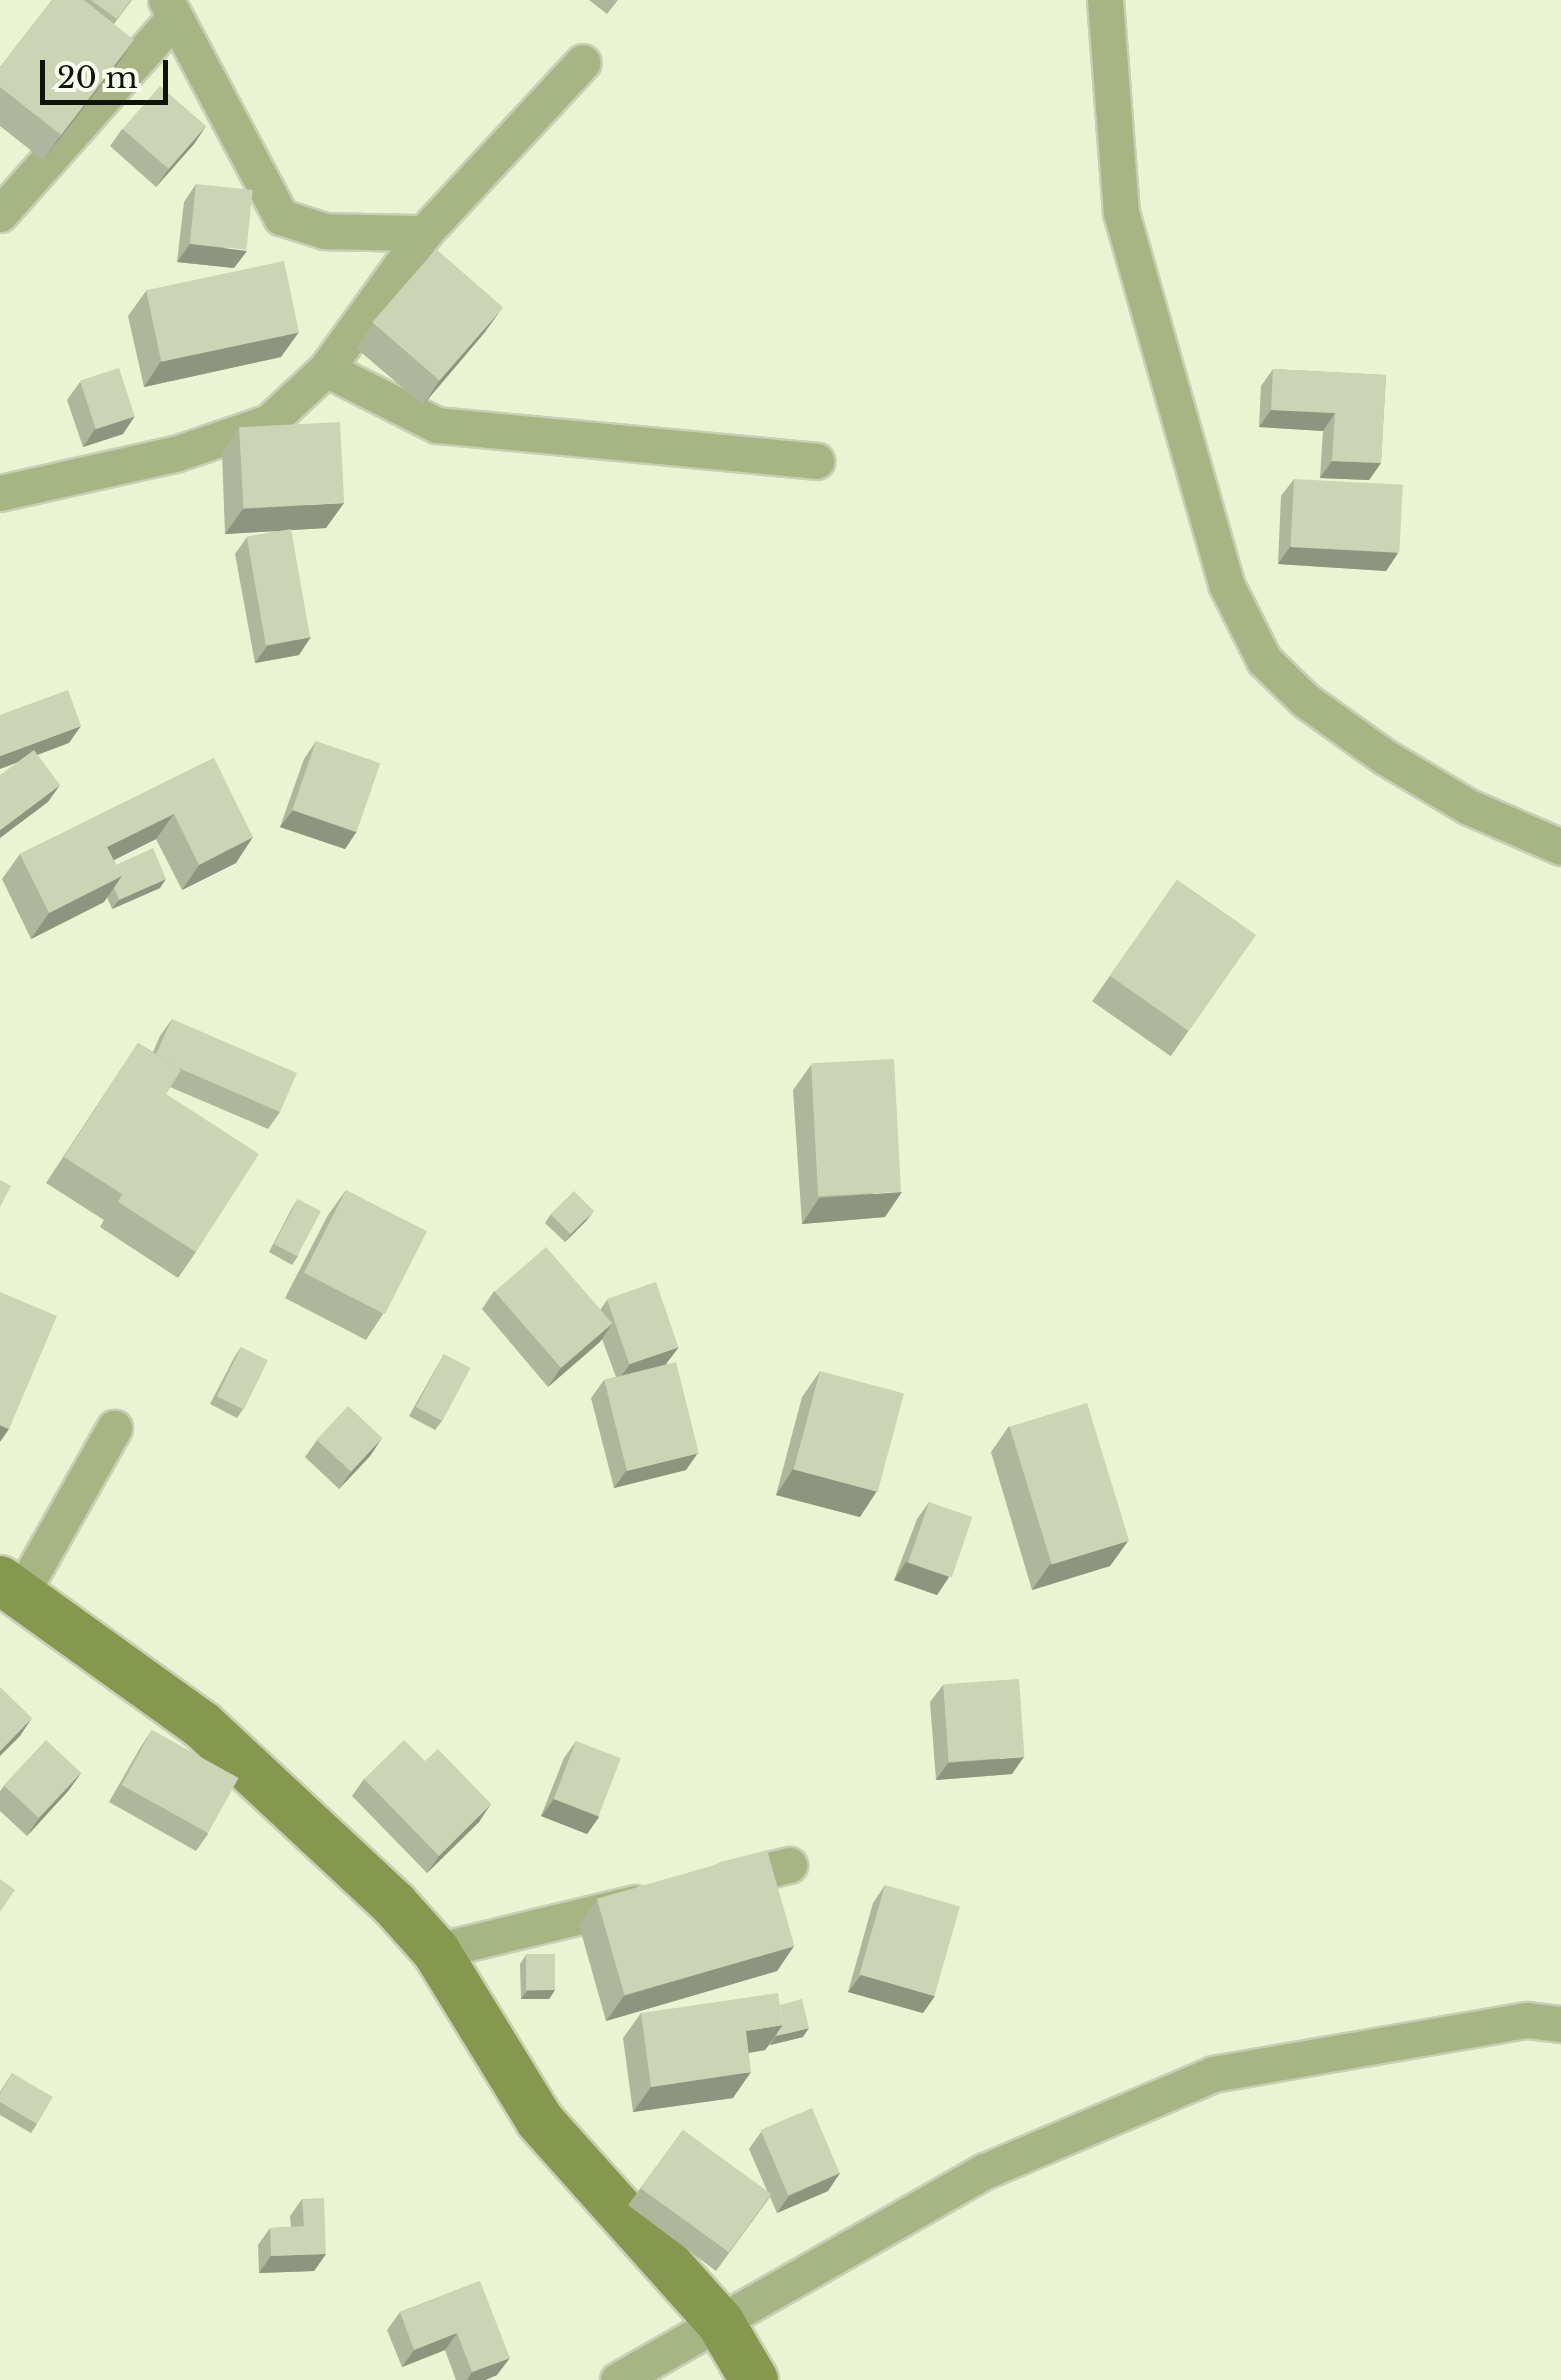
<!DOCTYPE html>
<html>
<head>
<meta charset="utf-8">
<style>
	body { margin:0 }
	#map { position:relative; width:1561px; height:2380px; overflow:hidden; background:#eaf4d3; font-family:"Libre Baskerville",serif }
	div>[style] { position:absolute }
	[style*='--x'] { left:calc(var(--x)*1px); top:calc(var(--y)*1px); width:calc(var(--w)*1px); rotate:calc(var(--a)*1deg) }
	.roads { filter:drop-shadow(2px 0 #c7d0b3) drop-shadow(-2px 0 #c7d0b3) drop-shadow(0 2px #c7d0b3) drop-shadow(0 -2px #c7d0b3) }
	.street>* { height:35px; margin:-17.5px; padding:0 17.5px; transform-origin:17.5px; border-radius:17.5px; background:#a7b585 }
	.secondary>* { height:48px; margin:-24px; padding:0 24px; transform-origin:24px; border-radius:24px; background:#85984e }
	.wall>* { inset:0; background:#afb69b; transform-origin:0 0 }
	.shaded-wall>* { inset:0; background:#8e947e }
	.building>* { inset:0; background:#cbd4b4; transform-origin:0 0 }
	span { translate:-50% -50%; white-space:nowrap; text-align:center; line-height:1.15; -webkit-text-stroke:8px #f9ffeb; paint-order:stroke }
	.scale { position:absolute; left:40px; top:60px; width:128px; height:45px; box-sizing:border-box; border:5px solid #101308; border-top:0; padding-left:12px; font-size:30px; line-height:35px; white-space:nowrap; color:#101308; -webkit-text-stroke:8px #f9ffeb; paint-order:stroke }
</style>
</head>
<body>
<div id="map">
	<div class="roads">
		<div class="street">
			<i style="--x:166;--y:0;--w:246;--a:62.1"></i>
			<i style="--x:281;--y:217;--w:46;--a:17.7"></i>
			<i style="--x:325;--y:231;--w:99;--a:1.2"></i>
			<i style="--x:1105;--y:0;--w:213;--a:85.7"></i>
			<i style="--x:1121;--y:212;--w:387;--a:74.2"></i>
			<i style="--x:1226;--y:584;--w:85;--a:63.4"></i>
			<i style="--x:1264;--y:660;--w:57;--a:44.3"></i>
			<i style="--x:1305;--y:700;--w:98;--a:35.5"></i>
			<i style="--x:1385;--y:757;--w:98;--a:30.8"></i>
			<i style="--x:1469;--y:807;--w:100;--a:23.5"></i>
			<i style="--x:0;--y:214;--w:261;--a:-48.4"></i>
			<i style="--x:326;--y:369;--w:124;--a:26.8"></i>
			<i style="--x:437;--y:425;--w:381;--a:5.4"></i>
			<i style="--x:0;--y:493;--w:179;--a:-12.6"></i>
			<i style="--x:175;--y:454;--w:99;--a:-18.8"></i>
			<i style="--x:269;--y:422;--w:78;--a:-42.9"></i>
			<i style="--x:326;--y:369;--w:168;--a:-54.2"></i>
			<i style="--x:424;--y:233;--w:233;--a:-47.1"></i>
			<i style="--x:20;--y:1595;--w:192;--a:-60.6"></i>
			<i style="--x:728;--y:1880;--w:63;--a:-13.8"></i>
			<i style="--x:436;--y:1951;--w:204;--a:-13.6"></i>
			<i style="--x:618;--y:2380;--w:422;--a:-29.7"></i>
			<i style="--x:985;--y:2171;--w:248;--a:-23"></i>
			<i style="--x:1213;--y:2074;--w:319;--a:-9.8"></i>
			<i style="--x:1527;--y:2020;--w:34;--a:7"></i>
		</div>
		<div class="secondary">
			<i style="--x:0;--y:1580;--w:249;--a:35.7"></i>
			<i style="--x:202;--y:1725;--w:262;--a:43"></i>
			<i style="--x:394;--y:1904;--w:63;--a:48.2"></i>
			<i style="--x:436;--y:1951;--w:199;--a:58.5"></i>
			<i style="--x:540;--y:2121;--w:270;--a:48.2"></i>
			<i style="--x:720;--y:2322;--w:67;--a:59.6"></i>
		</div>
	</div>
	<div class="wall">
		<i style="clip-path:polygon(52px 0,132px 0,114px 24px,116px 66px,43px 160px,0 126px,0 67px)"></i>
		<i style="clip-path:polygon(589px 0,618px 0,607px 14px)"></i>
		<i style="clip-path:polygon(206px 126px,194px 144px,156px 187px,110px 146px,122px 129px)"></i>
		<i style="clip-path:polygon(196px 184px,234px 268px,177px 262px,184px 202px)"></i>
		<i style="clip-path:polygon(146px 291px,281px 357px,144px 387px,128px 316px)"></i>
		<i style="clip-path:polygon(374px 323px,485px 332px,423px 405px,356px 348px)"></i>
		<i style="clip-path:polygon(1273px 369px,1386px 375px,1381px 463px,1369px 480px,1320px 478px,1323px 431px,1259px 427px,1261px 386px)"></i>
		<i style="clip-path:polygon(80px 382px,123px 434px,83px 447px,67px 400px)"></i>
		<i style="clip-path:polygon(239px 427px,326px 528px,291px 530px,299px 655px,255px 663px,235px 554px,247px 537px,278px 531px,225px 534px,222px 453px)"></i>
		<i style="clip-path:polygon(1294px 479px,1398px 553px,1386px 571px,1278px 564px,1281px 496px)"></i>
		<i style="clip-path:polygon(316px 741px,357px 831px,345px 849px,280px 827px,304px 759px)"></i>
		<i style="clip-path:polygon(214px 758px,236px 863px,182px 890px,156px 839px,114px 860px,116px 865px,160px 888px,112px 909px,107px 897px,104px 902px,31px 939px,2px 879px,20px 854px)"></i>
		<i style="left:1177px;top:880px;width:96px;height:148px;rotate:35deg"></i>
		<i style="clip-path:polygon(172px 1019px,280px 1112px,268px 1129px,170px 1087px,166px 1094px,196px 1252px,178px 1278px,100px 1227px,104px 1220px,46px 1183px,138px 1043px,153px 1052px,160px 1036px)"></i>
		<i style="clip-path:polygon(811px 1065px,885px 1217px,802px 1224px,793px 1090px)"></i>
		<i style="clip-path:polygon(346px 1190px,383px 1314px,366px 1340px,285px 1298px,328px 1215px)"></i>
		<i style="clip-path:polygon(298px 1199px,298px 1256px,292px 1265px,269px 1252px,292px 1208px)"></i>
		<i style="clip-path:polygon(551px 1214px,587px 1220px,565px 1242px,545px 1223px)"></i>
		<i style="clip-path:polygon(494px 1291px,600px 1310px,607px 1300px,667px 1364px,686px 1470px,614px 1488px,591px 1398px,604px 1380px,616px 1377px,602px 1339px,548px 1387px,482px 1309px)"></i>
		<i style="clip-path:polygon(241px 1347px,243px 1409px,237px 1418px,210px 1404px,235px 1356px)"></i>
		<i style="clip-path:polygon(444px 1354px,442px 1421px,435px 1430px,409px 1416px)"></i>
		<i style="clip-path:polygon(820px 1371px,860px 1517px,776px 1495px,802px 1397px)"></i>
		<i style="clip-path:polygon(1009px 1426px,1128px 1541px,1110px 1566px,1032px 1590px,991px 1452px)"></i>
		<i style="clip-path:polygon(382px 1438px,370px 1456px,339px 1489px,305px 1457px,317px 1440px)"></i>
		<i style="clip-path:polygon(929px 1502px,949px 1577px,937px 1595px,894px 1580px,917px 1519px)"></i>
		<i style="clip-path:polygon(943px 1685px,1012px 1774px,936px 1780px,930px 1702px)"></i>
		<i style="clip-path:polygon(152px 1730px,208px 1834px,196px 1851px,109px 1802px,140px 1748px)"></i>
		<i style="clip-path:polygon(576px 1741px,599px 1817px,587px 1834px,541px 1816px,564px 1758px)"></i>
		<i style="clip-path:polygon(425px 1761px,479px 1822px,427px 1873px,352px 1796px,364px 1779px)"></i>
		<i style="clip-path:polygon(81px 1773px,69px 1790px,27px 1836px,0 1811px,0 1791px,4px 1786px)"></i>
		<i style="clip-path:polygon(885px 1885px,923px 2013px,848px 1992px,873px 1903px)"></i>
		<i style="clip-path:polygon(597px 1900px,794px 1946px,777px 1971px,606px 2021px,579px 1925px)"></i>
		<i style="clip-path:polygon(526px 1955px,555px 1990px,549px 1999px,521px 1999px,520px 1964px)"></i>
		<i style="clip-path:polygon(641px 2013px,803px 2037px,770px 2045px,770px 2044px,765px 2050px,749px 2053px,733px 2098px,633px 2112px,623px 2038px)"></i>
		<i style="clip-path:polygon(12px 2073px,37px 2124px,31px 2133px,0 2115px,0 2092px)"></i>
		<i style="clip-path:polygon(683px 2130px,768px 2193px,749px 2149px,761px 2132px,840px 2173px,828px 2191px,777px 2213px,770px 2197px,716px 2271px,628px 2205px)"></i>
		<i style="clip-path:polygon(302px 2199px,326px 2254px,314px 2271px,259px 2273px,258px 2245px,270px 2228px,291px 2227px,290px 2216px)"></i>
		<i style="clip-path:polygon(480px 2281px,497px 2375px,485px 2380px,456px 2380px,445px 2350px,402px 2367px,387px 2330px,400px 2312px)"></i>
	</div>
	<div class="shaded-wall">
		<i style="clip-path:polygon(134px 40px,116px 66px,43px 160px,61px 135px)"></i>
		<i style="clip-path:polygon(206px 126px,194px 144px,156px 187px,168px 170px)"></i>
		<i style="clip-path:polygon(190px 244px,247px 251px,234px 268px,177px 262px)"></i>
		<i style="clip-path:polygon(503px 307px,485px 332px,423px 405px,440px 380px)"></i>
		<i style="clip-path:polygon(299px 332px,281px 357px,144px 387px,161px 361px)"></i>
		<i style="clip-path:polygon(1271px 410px,1335px 413px,1323px 431px,1259px 427px)"></i>
		<i style="clip-path:polygon(135px 416px,123px 434px,83px 447px,95px 429px)"></i>
		<i style="clip-path:polygon(1332px 461px,1381px 463px,1369px 480px,1320px 478px)"></i>
		<i style="clip-path:polygon(344px 503px,326px 528px,225px 534px,243px 509px)"></i>
		<i style="clip-path:polygon(1290px 547px,1398px 553px,1386px 571px,1278px 564px)"></i>
		<i style="clip-path:polygon(311px 637px,299px 655px,255px 663px,267px 646px)"></i>
		<i style="clip-path:polygon(81px 726px,69px 743px,0 769px,0 756px)"></i>
		<i style="clip-path:polygon(60px 785px,48px 802px,0 838px,0 830px)"></i>
		<i style="clip-path:polygon(293px 810px,357px 831px,345px 849px,280px 827px)"></i>
		<i style="clip-path:polygon(174px 814px,156px 839px,90px 872px,107px 847px)"></i>
		<i style="clip-path:polygon(253px 837px,236px 863px,182px 890px,199px 865px)"></i>
		<i style="clip-path:polygon(122px 876px,104px 902px,31px 939px,49px 913px)"></i>
		<i style="clip-path:polygon(166px 879px,160px 888px,112px 909px,119px 900px)"></i>
		<i style="clip-path:polygon(902px 1192px,885px 1217px,802px 1224px,819px 1198px)"></i>
		<i style="clip-path:polygon(594px 1211px,587px 1220px,565px 1242px,571px 1234px)"></i>
		<i style="clip-path:polygon(612px 1324px,600px 1342px,548px 1387px,560px 1369px)"></i>
		<i style="clip-path:polygon(679px 1347px,666px 1364px,617px 1382px,630px 1364px)"></i>
		<i style="clip-path:polygon(0 1425px,9px 1429px,0 1442px)"></i>
		<i style="clip-path:polygon(382px 1438px,370px 1456px,339px 1489px,351px 1472px)"></i>
		<i style="clip-path:polygon(698px 1453px,686px 1470px,614px 1488px,626px 1471px)"></i>
		<i style="clip-path:polygon(793px 1469px,877px 1491px,860px 1517px,776px 1495px)"></i>
		<i style="clip-path:polygon(1128px 1541px,1110px 1566px,1032px 1590px,1050px 1564px)"></i>
		<i style="clip-path:polygon(906px 1562px,949px 1577px,937px 1595px,894px 1580px)"></i>
		<i style="clip-path:polygon(32px 1718px,20px 1736px,0 1756px,0 1751px)"></i>
		<i style="clip-path:polygon(1024px 1757px,1012px 1774px,936px 1780px,948px 1763px)"></i>
		<i style="clip-path:polygon(81px 1773px,69px 1790px,27px 1836px,39px 1818px)"></i>
		<i style="clip-path:polygon(554px 1799px,599px 1817px,587px 1834px,541px 1816px)"></i>
		<i style="clip-path:polygon(491px 1804px,479px 1822px,427px 1873px,439px 1856px)"></i>
		<i style="clip-path:polygon(794px 1946px,777px 1971px,606px 2021px,624px 1996px)"></i>
		<i style="clip-path:polygon(861px 1975px,935px 1996px,923px 2013px,848px 1992px)"></i>
		<i style="clip-path:polygon(555px 1990px,549px 1999px,521px 1999px,527px 1991px)"></i>
		<i style="clip-path:polygon(783px 2025px,765px 2050px,728px 2056px,746px 2031px)"></i>
		<i style="clip-path:polygon(809px 2028px,803px 2037px,770px 2045px,776px 2036px)"></i>
		<i style="clip-path:polygon(751px 2072px,733px 2098px,633px 2112px,651px 2087px)"></i>
		<i style="clip-path:polygon(840px 2173px,828px 2191px,777px 2213px,789px 2196px)"></i>
		<i style="clip-path:polygon(326px 2254px,314px 2271px,259px 2273px,271px 2256px)"></i>
		<i style="clip-path:polygon(457px 2333px,445px 2350px,402px 2367px,414px 2350px)"></i>
		<i style="clip-path:polygon(510px 2358px,497px 2375px,485px 2380px,467px 2380px,472px 2372px)"></i>
	</div>
	<div class="building">
		<i style="clip-path:polygon(52px 0,84px 0,134px 40px,61px 135px,0 87px,0 67px)"></i>
		<i style="clip-path:polygon(91px 0,131px 0,117px 19px)"></i>
		<i style="left:160px;top:86px;width:61px;height:57px;rotate:41deg"></i>
		<i style="left:196px;top:184px;width:57px;height:60px;rotate:6deg"></i>
		<i style="left:436px;top:249px;width:89px;height:97px;rotate:41deg"></i>
		<i style="left:284px;top:261px;width:73px;height:141px;rotate:78deg"></i>
		<i style="left:119px;top:368px;width:51px;height:41px;rotate:72deg"></i>
		<i style="clip-path:polygon(1273px 369px,1386px 375px,1381px 463px,1332px 461px,1335px 413px,1271px 410px)"></i>
		<i style="left:340px;top:422px;width:81px;height:101px;rotate:87deg"></i>
		<i style="left:1294px;top:479px;width:109px;height:68px;rotate:3deg"></i>
		<i style="left:291px;top:529px;width:110px;height:45px;rotate:80deg"></i>
		<i style="clip-path:polygon(68px 690px,81px 726px,0 756px,0 715px)"></i>
		<i style="left:316px;top:741px;width:68px;height:73px;rotate:19deg"></i>
		<i style="clip-path:polygon(34px 750px,60px 785px,0 830px,0 775px)"></i>
		<i style="clip-path:polygon(214px 758px,253px 837px,199px 865px,174px 814px,107px 847px,122px 876px,49px 913px,20px 854px)"></i>
		<i style="clip-path:polygon(153px 848px,166px 879px,119px 900px,114px 888px,122px 876px,116px 865px)"></i>
		<i style="left:1177px;top:880px;width:96px;height:117px;rotate:35deg"></i>
		<i style="clip-path:polygon(172px 1019px,297px 1073px,280px 1112px,176px 1067px,156px 1054px)"></i>
		<i style="clip-path:polygon(138px 1043px,181px 1070px,166px 1094px,259px 1154px,196px 1252px,118px 1202px,122px 1194px,64px 1157px)"></i>
		<i style="left:894px;top:1059px;width:133px;height:83px;rotate:87deg"></i>
		<i style="clip-path:polygon(0 1180px,11px 1186px,0 1207px)"></i>
		<i style="left:346px;top:1190px;width:91px;height:93px;rotate:27deg"></i>
		<i style="left:574px;top:1191px;width:28px;height:33px;rotate:45deg"></i>
		<i style="left:298px;top:1199px;width:26px;height:51px;rotate:28deg"></i>
		<i style="left:546px;top:1247px;width:101px;height:68px;rotate:49deg"></i>
		<i style="left:656px;top:1282px;width:69px;height:52px;rotate:71deg"></i>
		<i style="clip-path:polygon(0 1292px,57px 1316px,9px 1429px,0 1425px)"></i>
		<i style="left:241px;top:1347px;width:30px;height:55px;rotate:26deg"></i>
		<i style="left:444px;top:1354px;width:30px;height:60px;rotate:28deg"></i>
		<i style="left:676px;top:1362px;width:94px;height:74px;rotate:76deg"></i>
		<i style="left:820px;top:1371px;width:87px;height:102px;rotate:15deg"></i>
		<i style="left:1087px;top:1403px;width:144px;height:81px;rotate:73deg"></i>
		<i style="left:348px;top:1406px;width:47px;height:46px;rotate:43deg"></i>
		<i style="left:929px;top:1502px;width:46px;height:64px;rotate:19deg"></i>
		<i style="left:1019px;top:1679px;width:78px;height:76px;rotate:86deg"></i>
		<i style="clip-path:polygon(0 1687px,32px 1718px,0 1751px)"></i>
		<i style="left:152px;top:1730px;width:99px;height:63px;rotate:29deg"></i>
		<i style="left:46px;top:1740px;width:48px;height:62px;rotate:43deg"></i>
		<i style="clip-path:polygon(404px 1740px,425px 1761px,438px 1749px,491px 1804px,439px 1856px,364px 1779px)"></i>
		<i style="left:576px;top:1741px;width:48px;height:62px;rotate:21deg"></i>
		<i style="left:767px;top:1850px;width:100px;height:177px;rotate:74deg"></i>
		<i style="clip-path:polygon(0 1879px,15px 1890px,0 1912px)"></i>
		<i style="left:885px;top:1885px;width:78px;height:93px;rotate:16deg"></i>
		<i style="left:555px;top:1954px;width:36px;height:29px;rotate:90deg"></i>
		<i style="clip-path:polygon(778px 1993px,783px 2025px,746px 2031px,751px 2072px,651px 2087px,641px 2013px)"></i>
		<i style="clip-path:polygon(802px 1999px,809px 2028px,776px 2036px,783px 2025px,780px 2005px)"></i>
		<i style="clip-path:polygon(12px 2073px,53px 2097px,37px 2124px,0 2102px,0 2094px)"></i>
		<i style="left:812px;top:2108px;width:71px;height:56px;rotate:67deg"></i>
		<i style="left:683px;top:2130px;width:109px;height:72px;rotate:36deg"></i>
		<i style="clip-path:polygon(324px 2198px,326px 2254px,271px 2256px,270px 2228px,304px 2226px,302px 2199px)"></i>
		<i style="clip-path:polygon(480px 2281px,510px 2358px,472px 2372px,457px 2333px,414px 2350px,400px 2312px)"></i>
	</div>
	<div class="scale">20 m</div>
</div>
</body>
</html>
